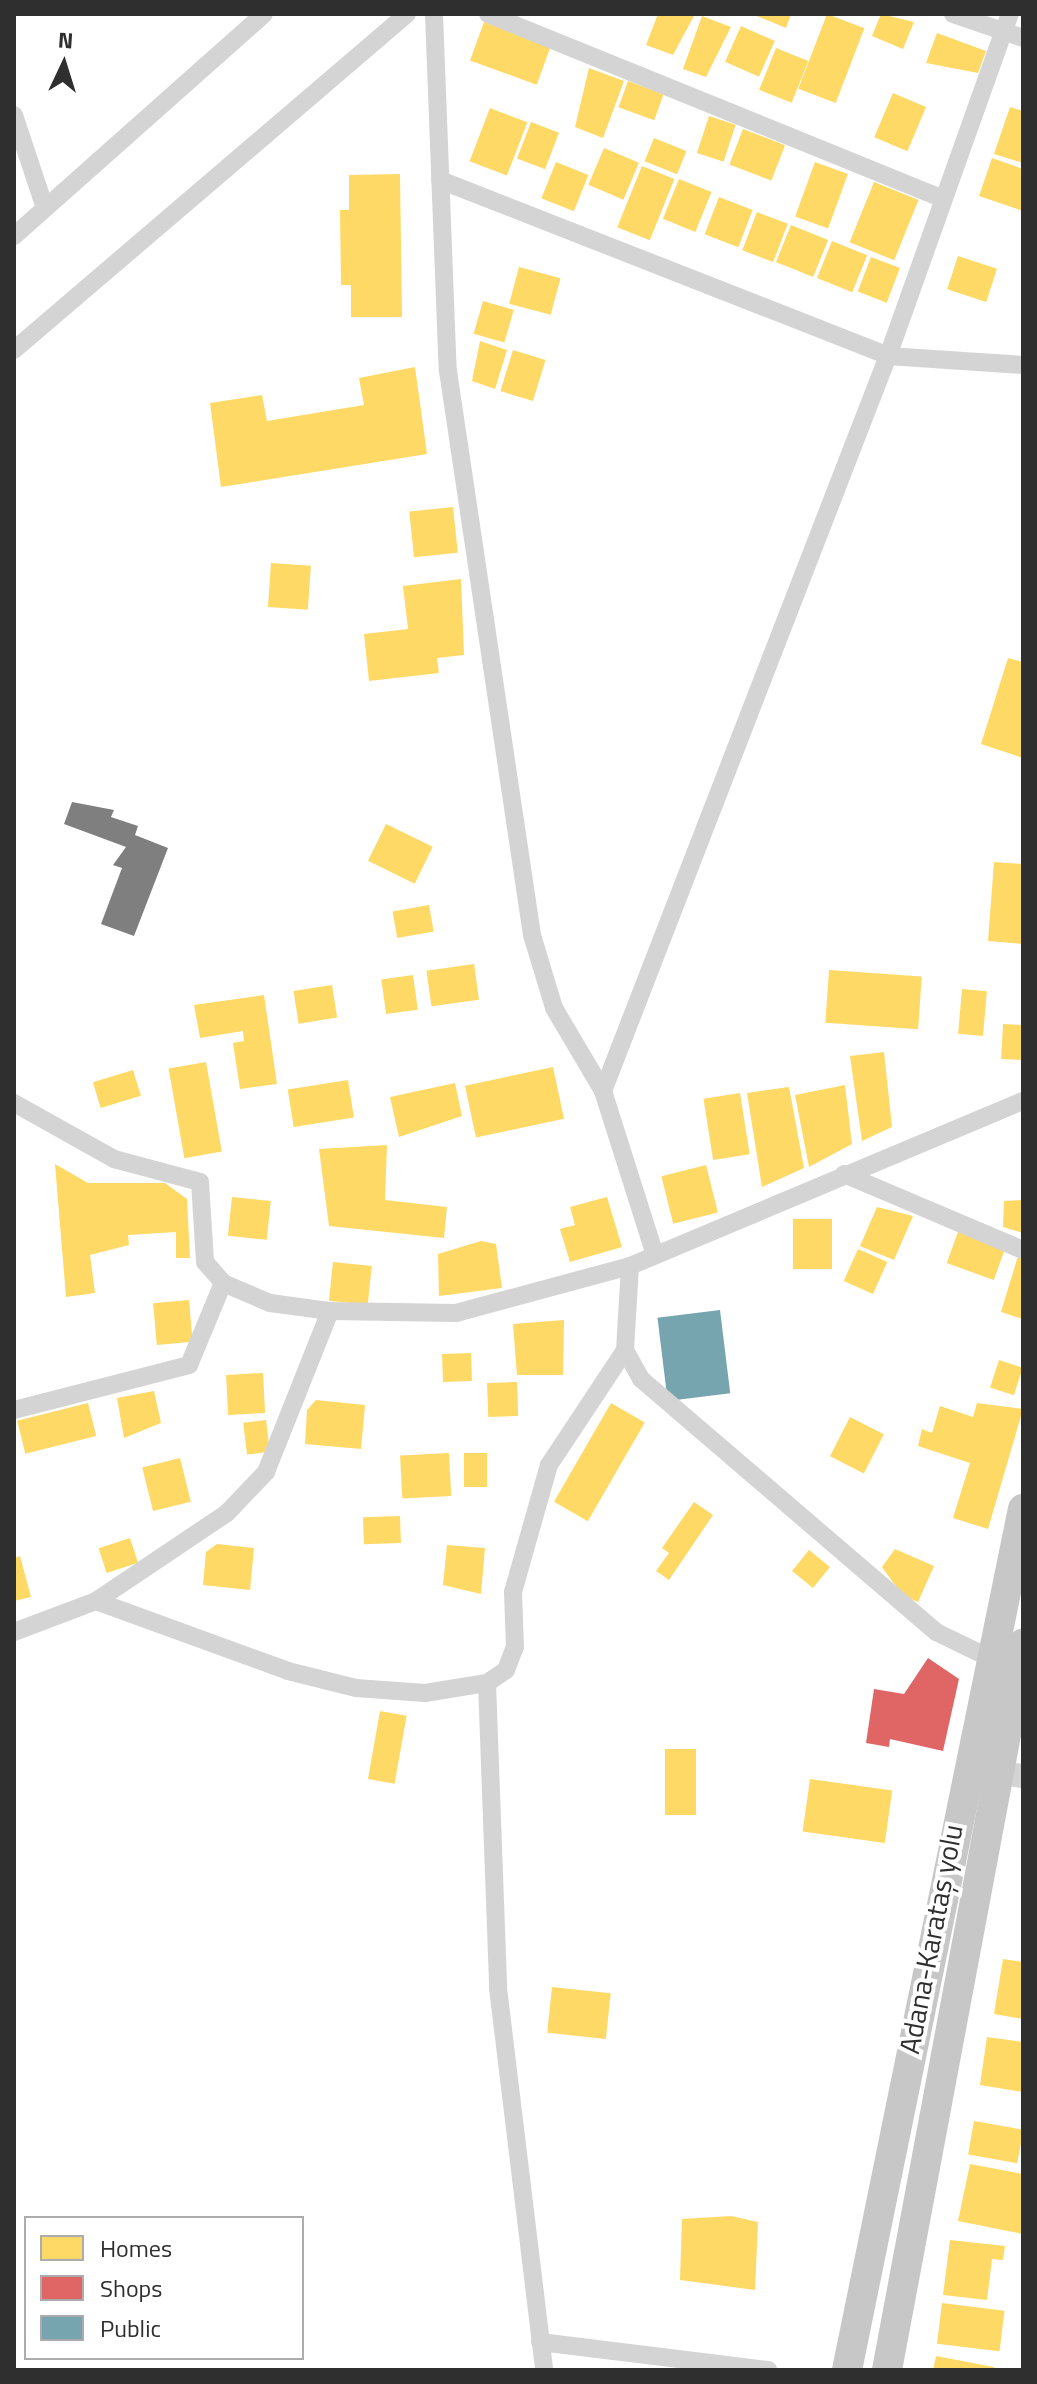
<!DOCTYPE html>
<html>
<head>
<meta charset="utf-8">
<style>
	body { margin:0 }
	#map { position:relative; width:1037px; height:2384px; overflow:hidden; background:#fff; font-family:"Titillium Web",sans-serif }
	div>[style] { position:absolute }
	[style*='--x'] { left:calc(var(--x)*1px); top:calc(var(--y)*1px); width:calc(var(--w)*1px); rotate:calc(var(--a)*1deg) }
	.homes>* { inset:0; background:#ffd966; transform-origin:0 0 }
	.shops>* { inset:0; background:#e06666 }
	.public>* { inset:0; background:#76a5af; transform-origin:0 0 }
	.building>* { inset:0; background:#7f7f7f }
	.minor>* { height:18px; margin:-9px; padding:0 9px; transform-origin:9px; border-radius:9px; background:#d4d4d4 }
	.tertiary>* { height:24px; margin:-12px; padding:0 12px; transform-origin:12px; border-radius:12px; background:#d4d4d4 }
	.primary>* { height:30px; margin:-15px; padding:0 15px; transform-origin:15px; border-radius:15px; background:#c7c7c7 }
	span { translate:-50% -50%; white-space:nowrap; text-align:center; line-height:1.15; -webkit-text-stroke:8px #fff; paint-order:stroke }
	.street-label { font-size:28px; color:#2f2f2f }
	.frame { position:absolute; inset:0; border:16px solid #2f2f2f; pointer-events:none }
	.legend { position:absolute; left:24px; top:2216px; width:280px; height:144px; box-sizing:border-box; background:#fff; border:2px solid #acacac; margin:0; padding:10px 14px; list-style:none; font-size:24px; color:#2f2f2f }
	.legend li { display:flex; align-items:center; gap:16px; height:40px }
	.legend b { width:40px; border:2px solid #acacac }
	.north { position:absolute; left:24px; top:24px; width:80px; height:80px; -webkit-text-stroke:6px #fff; paint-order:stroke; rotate:4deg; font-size:22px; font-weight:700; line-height:32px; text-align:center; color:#2f2f2f }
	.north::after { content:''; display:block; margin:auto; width:28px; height:36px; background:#2f2f2f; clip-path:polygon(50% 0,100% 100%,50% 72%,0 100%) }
</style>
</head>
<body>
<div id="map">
	<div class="homes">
		<i style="clip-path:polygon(658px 14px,695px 14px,673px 55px,646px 45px)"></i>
		<i style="clip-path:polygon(752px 14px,791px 14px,786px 28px)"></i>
		<i style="left:827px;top:14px;width:40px;height:80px;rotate:21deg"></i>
		<i style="clip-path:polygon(881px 14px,914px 22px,903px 49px,872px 36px)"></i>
		<i style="clip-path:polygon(702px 16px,731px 27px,706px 77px,683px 69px)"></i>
		<i style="left:484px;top:22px;width:71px;height:41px;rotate:20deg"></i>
		<i style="left:741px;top:26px;width:37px;height:39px;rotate:24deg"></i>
		<i style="clip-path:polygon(937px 33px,986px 51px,978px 73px,926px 63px)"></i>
		<i style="left:776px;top:48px;width:35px;height:45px;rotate:22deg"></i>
		<i style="clip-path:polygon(589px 68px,624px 81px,603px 138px,575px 127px)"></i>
		<i style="left:628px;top:81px;width:38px;height:28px;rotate:20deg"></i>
		<i style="left:893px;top:93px;width:36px;height:48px;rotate:23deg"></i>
		<i style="clip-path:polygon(1010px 107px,1023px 111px,1023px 163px,994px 154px)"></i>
		<i style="left:490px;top:108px;width:40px;height:57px;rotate:21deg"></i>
		<i style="left:709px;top:116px;width:28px;height:39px;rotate:18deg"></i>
		<i style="left:531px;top:122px;width:30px;height:39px;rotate:21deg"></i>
		<i style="left:743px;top:129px;width:45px;height:38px;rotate:21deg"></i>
		<i style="left:654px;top:138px;width:35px;height:25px;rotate:22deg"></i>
		<i style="left:604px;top:148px;width:38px;height:40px;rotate:23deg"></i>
		<i style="clip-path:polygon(992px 158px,1023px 169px,1023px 211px,979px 196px)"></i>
		<i style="left:556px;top:162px;width:35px;height:39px;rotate:22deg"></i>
		<i style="left:815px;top:162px;width:35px;height:58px;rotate:20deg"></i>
		<i style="left:642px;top:166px;width:35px;height:66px;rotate:22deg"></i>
		<i style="clip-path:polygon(400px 174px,402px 317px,351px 317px,351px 285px,341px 285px,340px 210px,349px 210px,349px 175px)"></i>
		<i style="left:679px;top:179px;width:35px;height:43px;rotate:22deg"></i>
		<i style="left:874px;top:182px;width:48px;height:65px;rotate:22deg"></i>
		<i style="left:719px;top:197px;width:36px;height:40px;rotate:21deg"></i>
		<i style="left:757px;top:212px;width:33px;height:41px;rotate:21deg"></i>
		<i style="left:791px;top:225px;width:40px;height:40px;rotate:22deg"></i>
		<i style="left:832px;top:241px;width:38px;height:40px;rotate:22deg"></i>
		<i style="left:958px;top:256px;width:41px;height:35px;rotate:18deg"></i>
		<i style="left:871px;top:257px;width:31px;height:37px;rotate:21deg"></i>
		<i style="left:519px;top:267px;width:43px;height:38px;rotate:15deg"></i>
		<i style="left:483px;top:301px;width:32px;height:34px;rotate:16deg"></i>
		<i style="clip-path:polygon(480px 341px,507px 350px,495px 389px,472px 381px)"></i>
		<i style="left:513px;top:350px;width:34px;height:43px;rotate:17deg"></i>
		<i style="clip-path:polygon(415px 367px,427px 454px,221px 487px,210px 403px,262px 395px,267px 421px,364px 405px,359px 378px)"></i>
		<i style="left:453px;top:507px;width:46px;height:44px;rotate:84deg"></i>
		<i style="left:271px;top:563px;width:40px;height:44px;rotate:4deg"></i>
		<i style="clip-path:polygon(461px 579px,464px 655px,437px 658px,439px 673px,369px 681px,364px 634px,408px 629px,403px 586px)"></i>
		<i style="clip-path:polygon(1008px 658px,1023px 662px,1023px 758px,981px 744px)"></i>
		<i style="left:386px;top:824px;width:52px;height:41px;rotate:26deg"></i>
		<i style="clip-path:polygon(994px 862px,1023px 864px,1023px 944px,988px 941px)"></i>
		<i style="left:429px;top:905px;width:27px;height:37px;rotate:80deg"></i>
		<i style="left:474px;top:964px;width:36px;height:48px;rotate:82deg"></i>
		<i style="left:829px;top:970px;width:93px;height:53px;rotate:4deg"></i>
		<i style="left:413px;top:975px;width:35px;height:32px;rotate:82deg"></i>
		<i style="left:332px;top:985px;width:33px;height:39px;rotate:81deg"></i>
		<i style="left:962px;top:989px;width:25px;height:45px;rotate:5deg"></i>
		<i style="clip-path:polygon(264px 995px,277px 1084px,240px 1089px,233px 1043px,244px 1041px,243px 1031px,200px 1038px,194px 1005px)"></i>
		<i style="left:1003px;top:1024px;width:20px;height:35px;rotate:3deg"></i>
		<i style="clip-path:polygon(884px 1052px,892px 1127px,862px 1141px,850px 1056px)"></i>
		<i style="left:206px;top:1062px;width:91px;height:38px;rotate:80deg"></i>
		<i style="left:553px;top:1067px;width:53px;height:90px;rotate:78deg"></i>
		<i style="left:133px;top:1070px;width:27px;height:42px;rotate:73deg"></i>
		<i style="left:348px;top:1080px;width:38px;height:61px;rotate:81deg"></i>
		<i style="clip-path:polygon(455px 1083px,462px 1116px,399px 1137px,390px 1097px)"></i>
		<i style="clip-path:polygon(845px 1085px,852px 1144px,809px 1167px,795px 1095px)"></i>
		<i style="clip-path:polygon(789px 1087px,804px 1168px,762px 1187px,747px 1093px)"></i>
		<i style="left:740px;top:1093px;width:62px;height:37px;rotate:81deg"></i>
		<i style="clip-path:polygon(387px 1145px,385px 1200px,447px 1207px,444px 1238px,329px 1226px,319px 1149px)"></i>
		<i style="clip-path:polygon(55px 1164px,88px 1183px,165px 1183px,187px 1199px,190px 1258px,176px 1258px,176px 1232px,128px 1235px,129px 1245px,90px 1255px,95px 1293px,66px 1297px)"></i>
		<i style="left:706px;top:1165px;width:49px;height:46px;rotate:76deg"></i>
		<i style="left:232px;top:1197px;width:39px;height:39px;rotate:6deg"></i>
		<i style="clip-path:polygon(607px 1197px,622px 1247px,570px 1262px,560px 1229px,575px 1225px,570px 1207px)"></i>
		<i style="clip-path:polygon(1023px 1200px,1023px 1233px,1003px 1227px,1004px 1201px)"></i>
		<i style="clip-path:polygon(877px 1207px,913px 1216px,894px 1260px,860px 1246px)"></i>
		<i style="left:793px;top:1219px;width:39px;height:50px"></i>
		<i style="left:958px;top:1232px;width:50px;height:33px;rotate:20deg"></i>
		<i style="clip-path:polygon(481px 1241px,496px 1244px,502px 1288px,439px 1296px,438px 1254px)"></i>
		<i style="left:858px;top:1249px;width:32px;height:35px;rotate:24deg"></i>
		<i style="clip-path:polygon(1018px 1256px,1023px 1258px,1023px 1319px,1001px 1312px)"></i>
		<i style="left:333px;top:1262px;width:39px;height:39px;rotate:6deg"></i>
		<i style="left:189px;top:1300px;width:42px;height:36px;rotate:85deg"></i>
		<i style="clip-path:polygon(564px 1320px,563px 1375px,517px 1375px,513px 1324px)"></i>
		<i style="left:471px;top:1353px;width:28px;height:29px;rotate:88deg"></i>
		<i style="left:999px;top:1360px;width:25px;height:29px;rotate:18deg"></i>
		<i style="left:263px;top:1373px;width:40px;height:37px;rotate:87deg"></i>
		<i style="left:517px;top:1382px;width:34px;height:30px;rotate:88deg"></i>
		<i style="clip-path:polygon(154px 1391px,161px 1423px,124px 1438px,117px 1398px)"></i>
		<i style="clip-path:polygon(316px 1400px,365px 1405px,361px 1449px,305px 1444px,307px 1410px)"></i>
		<i style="left:88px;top:1403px;width:34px;height:73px;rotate:76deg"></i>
		<i style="left:611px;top:1403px;width:39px;height:114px;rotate:30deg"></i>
		<i style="clip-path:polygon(977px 1403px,1023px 1409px,988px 1529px,953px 1518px,970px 1463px,918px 1446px,922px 1429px,932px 1433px,940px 1406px,973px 1417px)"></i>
		<i style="left:850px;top:1417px;width:38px;height:44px;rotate:27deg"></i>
		<i style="left:266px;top:1420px;width:32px;height:23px;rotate:83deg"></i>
		<i style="left:449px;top:1453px;width:43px;height:49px;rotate:87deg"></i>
		<i style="left:464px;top:1453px;width:23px;height:34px"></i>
		<i style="left:180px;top:1458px;width:45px;height:39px;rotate:76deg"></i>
		<i style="clip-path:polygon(694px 1502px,713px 1515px,669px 1580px,656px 1571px,669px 1553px,662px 1548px)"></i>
		<i style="left:400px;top:1516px;width:27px;height:37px;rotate:88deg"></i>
		<i style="left:130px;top:1538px;width:26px;height:33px;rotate:72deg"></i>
		<i style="clip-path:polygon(217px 1544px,254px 1548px,250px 1590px,203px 1585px,206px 1552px)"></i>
		<i style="clip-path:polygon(447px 1545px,485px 1548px,481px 1594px,443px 1585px)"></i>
		<i style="clip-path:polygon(895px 1549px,934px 1566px,918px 1602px,902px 1595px,882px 1567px)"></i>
		<i style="left:809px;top:1550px;width:27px;height:27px;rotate:39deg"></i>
		<i style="clip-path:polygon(20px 1556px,31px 1597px,14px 1601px,14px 1558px)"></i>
		<i style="left:380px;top:1711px;width:27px;height:69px;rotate:10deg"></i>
		<i style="left:665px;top:1749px;width:31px;height:66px"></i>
		<i style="left:810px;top:1779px;width:83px;height:53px;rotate:8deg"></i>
		<i style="clip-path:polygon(1003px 1959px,1023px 1962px,1023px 2019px,994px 2014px)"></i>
		<i style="left:552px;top:1987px;width:59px;height:46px;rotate:6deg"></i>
		<i style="clip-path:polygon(987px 2037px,1023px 2042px,1023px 2092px,980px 2085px)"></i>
		<i style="left:974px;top:2121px;width:50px;height:34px;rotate:10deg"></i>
		<i style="clip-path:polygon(970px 2164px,1023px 2174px,1023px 2234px,958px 2221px)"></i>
		<i style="clip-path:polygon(731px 2216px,758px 2222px,755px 2290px,680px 2280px,682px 2219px)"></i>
		<i style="clip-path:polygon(950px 2240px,1005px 2246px,1003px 2260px,992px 2259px,987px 2300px,943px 2295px)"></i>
		<i style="left:942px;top:2303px;width:63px;height:41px;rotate:7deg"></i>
		<i style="clip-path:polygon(936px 2356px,994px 2367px,993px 2370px,933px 2370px)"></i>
	</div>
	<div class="shops">
		<i style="clip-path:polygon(928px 1658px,959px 1679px,943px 1751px,890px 1739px,889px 1747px,866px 1743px,874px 1689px,904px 1694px)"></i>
	</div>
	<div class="public">
		<i style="left:720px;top:1310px;width:84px;height:63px;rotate:83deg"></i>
	</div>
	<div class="building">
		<i style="clip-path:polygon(72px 802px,114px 810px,111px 817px,138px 826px,135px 835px,168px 848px,134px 936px,101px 924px,122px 868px,113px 865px,126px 847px,64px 824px)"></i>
	</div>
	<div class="minor">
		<i style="--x:434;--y:14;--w:357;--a:87.8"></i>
		<i style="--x:448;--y:371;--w:570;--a:81.53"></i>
		<i style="--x:532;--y:935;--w:76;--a:73.2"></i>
		<i style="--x:554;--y:1008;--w:96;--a:59.4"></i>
		<i style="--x:603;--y:1091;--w:172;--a:72.4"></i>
		<i style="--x:488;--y:14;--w:491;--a:22.1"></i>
		<i style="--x:953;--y:14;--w:74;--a:18.9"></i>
		<i style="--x:14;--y:115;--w:98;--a:71.6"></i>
		<i style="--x:440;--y:180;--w:481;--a:21.4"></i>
		<i style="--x:888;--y:356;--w:135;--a:3.8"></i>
		<i style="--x:14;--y:236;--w:334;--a:-41.6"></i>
		<i style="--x:14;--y:350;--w:517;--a:-40.53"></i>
		<i style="--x:603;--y:1091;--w:788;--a:-68.81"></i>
		<i style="--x:888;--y:356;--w:363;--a:-70.4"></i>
		<i style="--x:14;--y:1103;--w:115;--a:29.2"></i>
		<i style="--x:114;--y:1159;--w:89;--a:15"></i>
		<i style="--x:200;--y:1182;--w:80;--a:86.4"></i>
		<i style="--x:205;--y:1262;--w:28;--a:49"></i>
		<i style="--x:223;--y:1283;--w:51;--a:23.1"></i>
		<i style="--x:270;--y:1303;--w:61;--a:7.6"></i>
		<i style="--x:330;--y:1311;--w:126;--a:0.9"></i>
		<i style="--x:456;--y:1313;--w:180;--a:-15.1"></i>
		<i style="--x:630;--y:1266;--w:426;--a:-22.8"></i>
		<i style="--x:844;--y:1174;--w:194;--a:23"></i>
		<i style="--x:630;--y:1266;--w:84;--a:93.4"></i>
		<i style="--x:625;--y:1350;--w:33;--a:61"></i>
		<i style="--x:641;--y:1379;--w:389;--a:40.6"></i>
		<i style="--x:936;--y:1632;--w:71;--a:25.8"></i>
		<i style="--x:14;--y:1410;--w:181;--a:-14.4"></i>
		<i style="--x:189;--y:1365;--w:89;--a:-67.5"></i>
		<i style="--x:96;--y:1601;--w:204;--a:20"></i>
		<i style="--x:288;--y:1671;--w:70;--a:14"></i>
		<i style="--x:356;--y:1688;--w:69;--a:4.1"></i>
		<i style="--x:425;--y:1693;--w:63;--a:-9.2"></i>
		<i style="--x:487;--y:1683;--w:23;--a:-34"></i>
		<i style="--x:506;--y:1670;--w:25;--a:-69"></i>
		<i style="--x:515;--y:1647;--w:55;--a:-92.1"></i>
		<i style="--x:513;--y:1592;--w:132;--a:-74.2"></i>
		<i style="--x:549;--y:1465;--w:138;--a:-56.5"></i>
		<i style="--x:14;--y:1632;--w:88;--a:-20.7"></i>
		<i style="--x:96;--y:1601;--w:158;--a:-33.9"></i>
		<i style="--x:227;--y:1513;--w:57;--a:-46.4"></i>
		<i style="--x:266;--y:1472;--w:173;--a:-68.3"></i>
		<i style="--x:487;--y:1683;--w:305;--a:87.9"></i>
		<i style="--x:498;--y:1988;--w:385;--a:83.1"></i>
		<i style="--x:540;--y:2342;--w:230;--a:7"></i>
	</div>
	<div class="tertiary">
		<i style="--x:1001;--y:1773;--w:22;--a:8"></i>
	</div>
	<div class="primary">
		<i style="--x:847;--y:2370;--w:879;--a:-78.45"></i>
		<i style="--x:887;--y:2370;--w:739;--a:-79.39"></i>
	</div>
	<div class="street-label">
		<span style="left:931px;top:1939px;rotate:-79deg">Adana-Karataş yolu</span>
	</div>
	<div class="frame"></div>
	<ul class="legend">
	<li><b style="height:22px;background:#ffd966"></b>Homes</li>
	<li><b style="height:22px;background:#e06666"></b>Shops</li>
	<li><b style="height:22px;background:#76a5af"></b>Public</li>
	</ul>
	<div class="north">N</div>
</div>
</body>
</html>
